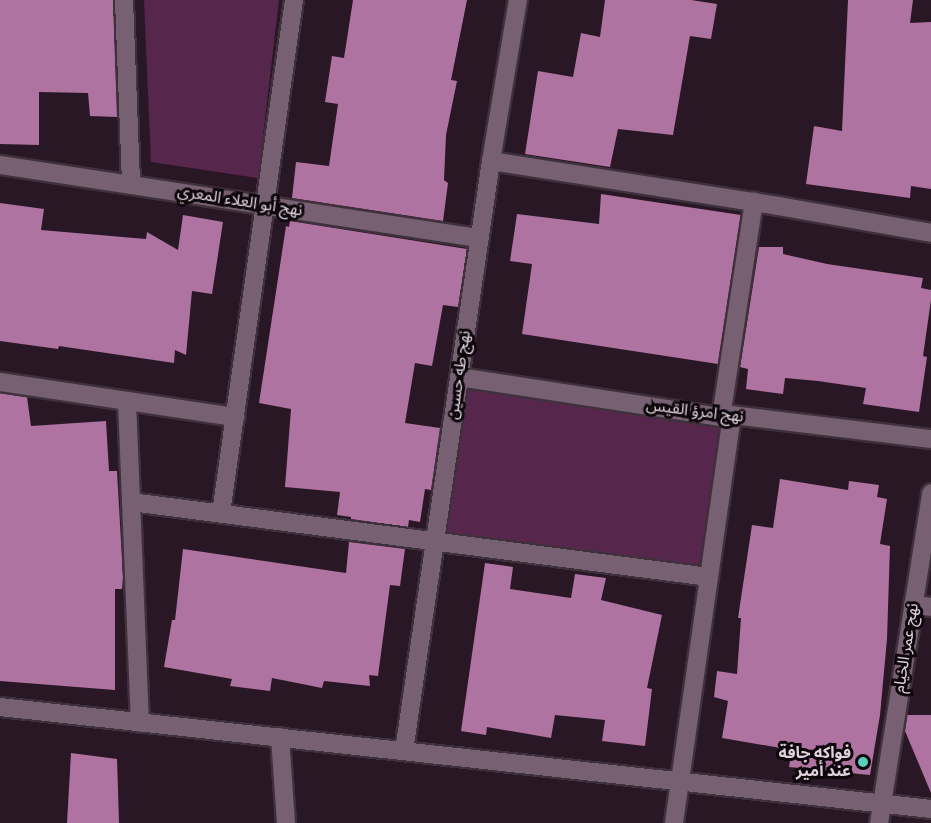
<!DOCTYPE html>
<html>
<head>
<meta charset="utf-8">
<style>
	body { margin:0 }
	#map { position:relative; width:931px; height:823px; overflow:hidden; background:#2a1725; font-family:"Fira Sans Condensed","Noto Sans Arabic",sans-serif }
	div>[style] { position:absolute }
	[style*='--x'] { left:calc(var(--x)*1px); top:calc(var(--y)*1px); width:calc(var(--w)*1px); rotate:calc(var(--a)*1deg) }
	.green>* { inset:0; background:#57264d; transform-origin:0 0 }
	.building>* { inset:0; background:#ae73a0 }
	.roads { filter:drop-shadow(2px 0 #3f313b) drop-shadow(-2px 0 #3f313b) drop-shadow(0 2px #3f313b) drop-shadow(0 -2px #3f313b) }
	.street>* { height:18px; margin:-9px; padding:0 9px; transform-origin:9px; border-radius:9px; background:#776071 }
	.dots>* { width:16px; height:16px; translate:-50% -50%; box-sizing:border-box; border:3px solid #0d060b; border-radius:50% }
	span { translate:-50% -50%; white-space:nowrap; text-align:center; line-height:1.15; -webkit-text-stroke:6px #0d060b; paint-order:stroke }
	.street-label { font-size:16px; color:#e0d2dc }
	.poi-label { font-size:16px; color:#e0d2dc; font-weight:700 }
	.right { translate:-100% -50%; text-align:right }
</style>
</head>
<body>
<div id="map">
	<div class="green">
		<i style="clip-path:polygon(144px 0,279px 0,258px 178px,151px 162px)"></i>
		<i style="left:463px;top:383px;width:264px;height:153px;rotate:8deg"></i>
	</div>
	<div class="building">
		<i style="clip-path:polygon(0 0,113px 0,117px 117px,90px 116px,88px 93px,39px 92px,39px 145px,0 144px)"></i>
		<i style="clip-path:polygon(353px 0,467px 0,451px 80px,457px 81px,446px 135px,444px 180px,448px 183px,443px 221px,292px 198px,296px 162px,329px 166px,338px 104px,325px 102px,332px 56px,344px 58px)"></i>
		<i style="clip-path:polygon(605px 0,691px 0,717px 4px,711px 39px,690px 36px,673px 135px,618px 129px,610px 167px,525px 154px,538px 71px,573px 77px,581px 33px,600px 37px)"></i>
		<i style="clip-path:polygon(848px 0,913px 0,910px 23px,931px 22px,931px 189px,911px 186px,910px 198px,806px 184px,814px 126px,842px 131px)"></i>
		<i style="clip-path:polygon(601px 194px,741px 215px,718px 364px,522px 334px,532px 264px,510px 261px,517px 214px,599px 224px)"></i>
		<i style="clip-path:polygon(0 203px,44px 209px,41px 230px,146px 239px,147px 232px,178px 250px,183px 215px,223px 222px,212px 294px,192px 291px,186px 355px,175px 350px,174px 363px,59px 346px,58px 349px,0 341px)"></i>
		<i style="clip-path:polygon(290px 221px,467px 249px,458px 307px,443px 305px,432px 366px,415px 363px,405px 423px,440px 428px,431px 490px,425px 489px,420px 522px,409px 520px,408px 527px,351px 519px,351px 517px,337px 515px,340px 492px,285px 487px,291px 409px,259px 403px,286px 226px,289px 227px)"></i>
		<i style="clip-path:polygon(759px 247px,783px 247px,783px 254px,827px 264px,923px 278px,921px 288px,931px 290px,931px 300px,923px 356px,927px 357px,919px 412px,863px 404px,866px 388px,818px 381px,785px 378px,783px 394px,746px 389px,748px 369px,740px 367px)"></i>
		<i style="clip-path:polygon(0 393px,27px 397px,31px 426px,106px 421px,109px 471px,117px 471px,123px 577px,122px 589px,115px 589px,115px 690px,0 681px)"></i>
		<i style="clip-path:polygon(780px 479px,848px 490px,849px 481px,879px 485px,877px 497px,887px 499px,880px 544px,890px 546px,887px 639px,880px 715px,870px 775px,789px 767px,792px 750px,722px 738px,728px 701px,714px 697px,717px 671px,737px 674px,741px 618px,738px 618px,752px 525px,773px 528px)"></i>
		<i style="clip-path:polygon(349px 542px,405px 549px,400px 586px,390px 585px,378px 676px,369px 675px,370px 686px,324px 681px,322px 688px,272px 678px,270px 691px,230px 686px,232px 679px,164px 667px,172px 620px,175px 620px,183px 549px,346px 573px)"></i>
		<i style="clip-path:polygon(485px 563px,513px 567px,510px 589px,571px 598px,575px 574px,606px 578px,601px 600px,662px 615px,647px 688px,652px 689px,645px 746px,602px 741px,605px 720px,555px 715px,551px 738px,487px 727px,486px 735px,461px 731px)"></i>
		<i style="clip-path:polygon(907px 715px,931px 715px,931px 793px,905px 731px)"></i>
		<i style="clip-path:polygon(71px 753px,117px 759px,119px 823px,67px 823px)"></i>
	</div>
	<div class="roads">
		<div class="street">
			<i style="--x:124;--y:0;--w:185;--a:87.8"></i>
			<i style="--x:491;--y:161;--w:291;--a:8.9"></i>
			<i style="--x:778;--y:206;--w:155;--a:10"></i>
			<i style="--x:0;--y:165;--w:485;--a:8.7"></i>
			<i style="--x:459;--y:377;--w:265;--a:8.7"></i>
			<i style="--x:721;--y:417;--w:11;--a:-10"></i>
			<i style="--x:732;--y:415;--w:200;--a:6.9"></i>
			<i style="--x:0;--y:382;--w:238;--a:8.5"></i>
			<i style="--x:127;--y:401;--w:322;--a:87.7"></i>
			<i style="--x:721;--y:417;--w:218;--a:-81.3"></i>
			<i style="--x:131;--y:502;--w:583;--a:7.39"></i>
			<i style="--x:221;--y:513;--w:518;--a:-81.9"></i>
			<i style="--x:913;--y:605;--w:18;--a:6"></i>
			<i style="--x:0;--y:707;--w:937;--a:6.25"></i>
			<i style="--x:280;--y:737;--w:86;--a:86"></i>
			<i style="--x:404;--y:751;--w:596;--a:-81.61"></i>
			<i style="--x:491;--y:161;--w:163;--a:-80.5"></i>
			<i style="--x:674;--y:823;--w:412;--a:-81.9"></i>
			<i style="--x:879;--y:823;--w:334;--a:-81"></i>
		</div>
	</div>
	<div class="dots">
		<i style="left:863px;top:762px;background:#5acebc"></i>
	</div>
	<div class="street-label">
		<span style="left:240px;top:201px;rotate:9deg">نهج أبو العلاء المعري</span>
		<span style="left:459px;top:375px;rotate:-82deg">نهج طه حسين</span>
		<span style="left:695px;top:411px;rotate:7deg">نهج امرؤ القيس</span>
		<span style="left:906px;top:648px;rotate:-81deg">نهج عمر الخيام</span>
	</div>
	<div class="poi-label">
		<span class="right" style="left:851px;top:762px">فواكه جافة<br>عند أمير</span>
	</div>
</div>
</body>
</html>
